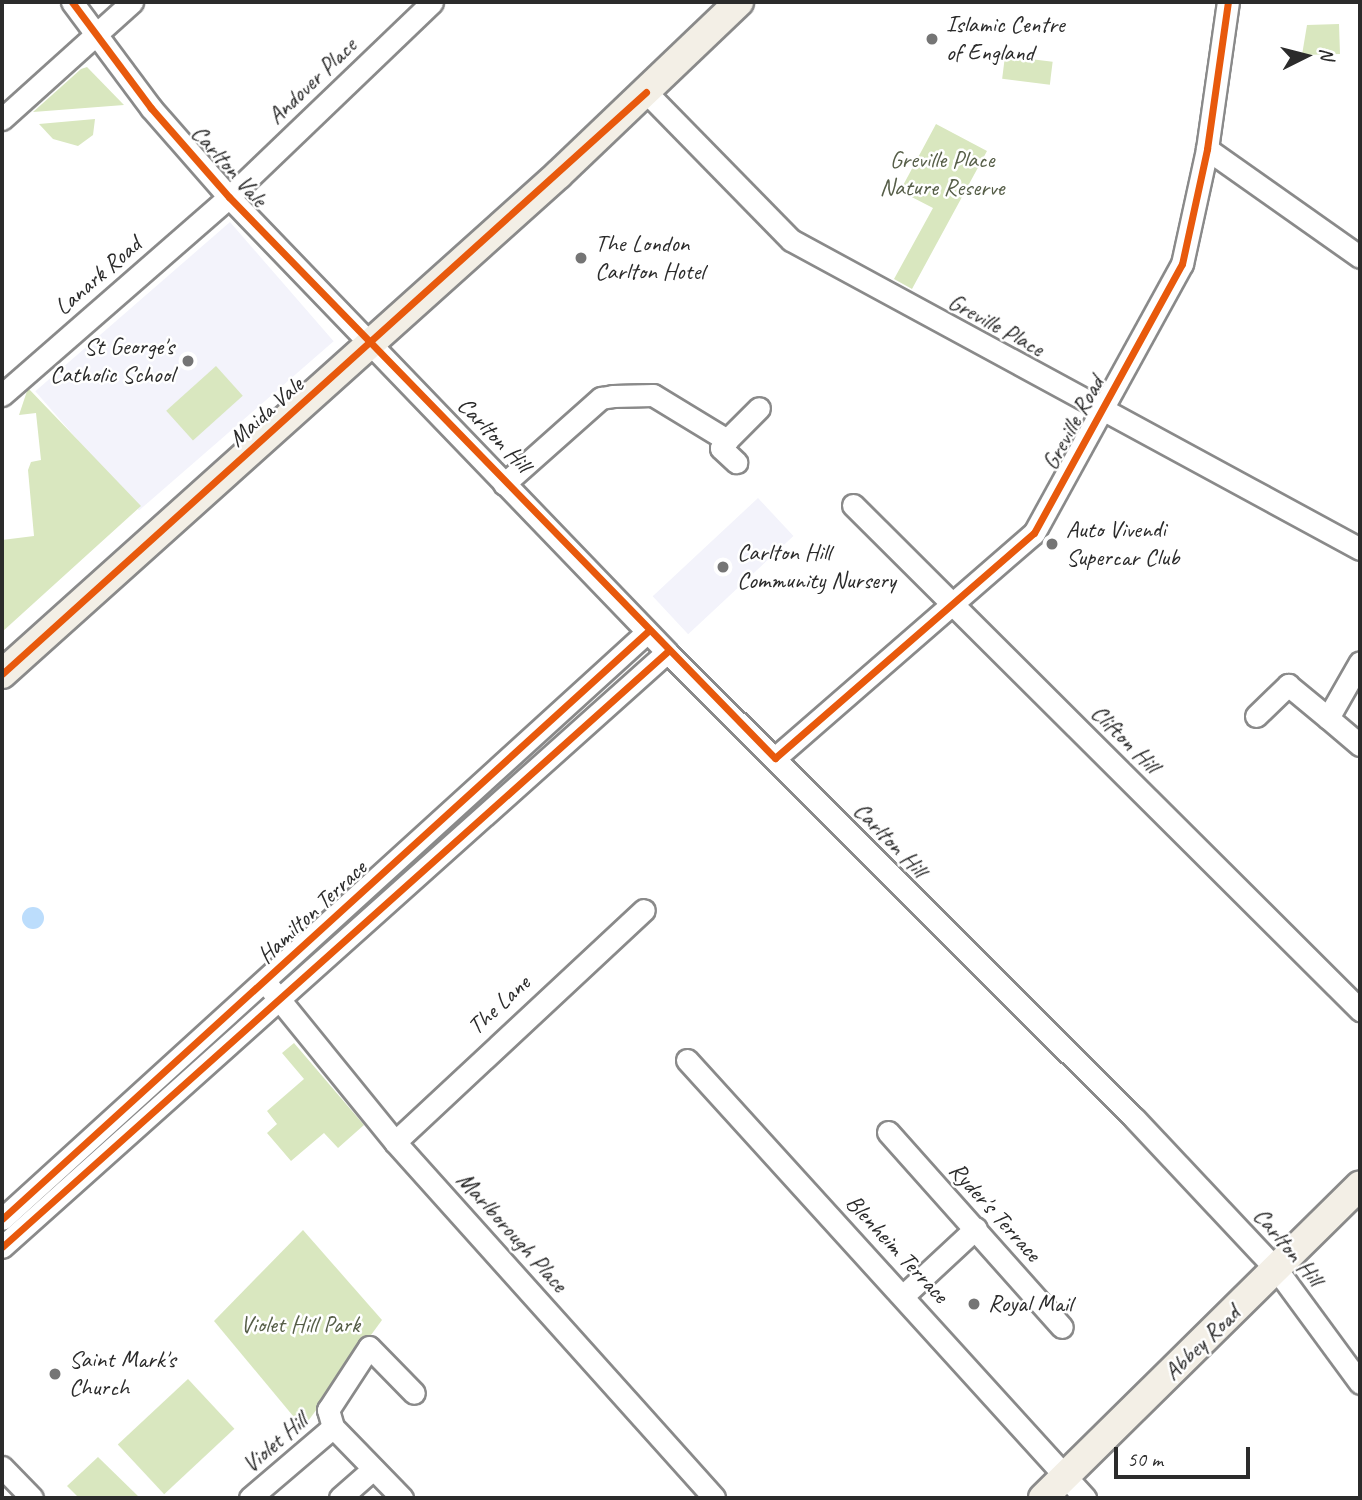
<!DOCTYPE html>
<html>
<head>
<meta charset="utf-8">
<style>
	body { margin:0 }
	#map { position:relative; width:1362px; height:1500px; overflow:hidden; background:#fff; font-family:Caveat,sans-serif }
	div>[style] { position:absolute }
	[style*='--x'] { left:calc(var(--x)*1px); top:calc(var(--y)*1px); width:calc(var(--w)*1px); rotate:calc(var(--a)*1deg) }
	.built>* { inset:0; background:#f3f3fb; transform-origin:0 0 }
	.green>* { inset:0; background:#d9e7bf; transform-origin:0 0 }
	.water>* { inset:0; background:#bcddfc }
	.round { border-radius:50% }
	.roads { filter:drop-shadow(2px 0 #8a8a8a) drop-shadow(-2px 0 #8a8a8a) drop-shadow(0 2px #8a8a8a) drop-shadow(0 -2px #8a8a8a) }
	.minor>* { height:21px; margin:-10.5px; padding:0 10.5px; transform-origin:10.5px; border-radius:10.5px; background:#fff }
	.major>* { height:28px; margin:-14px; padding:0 14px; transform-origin:14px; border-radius:14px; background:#f3efe6 }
	.cycleway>* { height:7px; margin:-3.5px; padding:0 3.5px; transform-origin:3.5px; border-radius:3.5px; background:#e8590c }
	.dots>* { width:19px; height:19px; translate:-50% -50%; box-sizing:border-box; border:4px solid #fff; border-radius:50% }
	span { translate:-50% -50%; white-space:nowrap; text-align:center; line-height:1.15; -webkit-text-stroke:5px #fff; paint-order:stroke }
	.poi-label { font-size:24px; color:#2b2b2b }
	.left { translate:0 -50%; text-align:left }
	.right { translate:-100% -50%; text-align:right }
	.street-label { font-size:24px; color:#2b2b2b }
	.park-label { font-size:24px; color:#565e48 }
	.frame { position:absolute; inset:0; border:4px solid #2b2b2b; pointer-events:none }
	.north { position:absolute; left:1271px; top:21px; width:70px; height:70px; -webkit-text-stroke:5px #fff; paint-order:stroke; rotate:84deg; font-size:19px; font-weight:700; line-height:28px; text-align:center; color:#2b2b2b }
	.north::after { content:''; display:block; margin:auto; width:24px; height:32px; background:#2b2b2b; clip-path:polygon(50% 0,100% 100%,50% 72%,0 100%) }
	.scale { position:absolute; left:1114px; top:1447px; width:136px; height:32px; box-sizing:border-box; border:4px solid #2b2b2b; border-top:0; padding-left:9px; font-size:21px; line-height:24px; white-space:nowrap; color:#2b2b2b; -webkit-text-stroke:5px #fff; paint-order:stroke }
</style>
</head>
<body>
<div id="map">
	<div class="built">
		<i style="left:230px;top:222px;width:158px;height:258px;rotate:49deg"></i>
		<i style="left:758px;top:498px;width:52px;height:144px;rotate:47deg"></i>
	</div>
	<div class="green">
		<i style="clip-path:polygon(1339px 24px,1340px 54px,1302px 55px,1307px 25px)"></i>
		<i style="left:1005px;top:56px;width:48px;height:23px;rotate:7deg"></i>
		<i style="clip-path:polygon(87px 67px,124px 105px,33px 112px,81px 69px)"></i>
		<i style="clip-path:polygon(95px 119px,93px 135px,78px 146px,53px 139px,39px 124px)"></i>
		<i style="clip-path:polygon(936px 124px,987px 151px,912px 289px,894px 279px,933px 208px,900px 191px)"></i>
		<i style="left:216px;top:366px;width:40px;height:67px;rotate:48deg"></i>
		<i style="clip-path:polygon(28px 388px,141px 506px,2px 632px,2px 540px,34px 536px,28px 470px,31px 462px,41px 460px,36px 413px,19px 415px)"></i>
		<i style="clip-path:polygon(294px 1043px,364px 1125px,338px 1148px,324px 1133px,291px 1161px,267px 1133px,277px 1124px,267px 1111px,304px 1079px,282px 1053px)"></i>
		<i style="clip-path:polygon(303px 1230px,382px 1320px,303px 1428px,214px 1321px)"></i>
		<i style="left:188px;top:1379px;width:68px;height:96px;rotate:47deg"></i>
		<i style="clip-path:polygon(98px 1457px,140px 1498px,79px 1498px,67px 1486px)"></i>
	</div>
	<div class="water">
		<i class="round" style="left:22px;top:907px;width:22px;height:22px"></i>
	</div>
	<div class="roads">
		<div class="minor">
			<i style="--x:72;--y:2;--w:132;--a:53.3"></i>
			<i style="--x:151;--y:108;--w:118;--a:48.8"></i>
			<i style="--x:229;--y:197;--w:632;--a:46.09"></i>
			<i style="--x:667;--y:652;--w:661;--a:44.94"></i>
			<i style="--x:1135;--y:1119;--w:207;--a:46.8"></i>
			<i style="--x:1277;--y:1270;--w:140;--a:53.7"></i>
			<i style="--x:646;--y:92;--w:207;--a:45.6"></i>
			<i style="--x:791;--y:240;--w:647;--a:28.5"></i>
			<i style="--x:2;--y:119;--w:175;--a:-42"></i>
			<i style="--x:1207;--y:149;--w:187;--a:35.2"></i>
			<i style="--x:2;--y:395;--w:301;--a:-41.1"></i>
			<i style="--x:229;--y:197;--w:281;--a:-43.8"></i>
			<i style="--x:727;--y:440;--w:45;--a:-45"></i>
			<i style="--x:504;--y:484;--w:130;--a:-41.6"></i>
			<i style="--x:601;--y:398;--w:12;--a:-9"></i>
			<i style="--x:613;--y:396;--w:40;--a:-1.4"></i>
			<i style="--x:653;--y:395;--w:87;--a:31.3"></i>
			<i style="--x:727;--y:440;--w:10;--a:127"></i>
			<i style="--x:721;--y:448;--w:21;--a:43"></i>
			<i style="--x:853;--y:505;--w:716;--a:44.89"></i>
			<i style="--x:1256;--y:716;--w:45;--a:-44.1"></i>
			<i style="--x:1288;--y:685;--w:52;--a:39.5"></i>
			<i style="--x:1328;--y:718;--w:64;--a:-60.3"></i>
			<i style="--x:1328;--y:718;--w:42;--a:40.2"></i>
			<i style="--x:775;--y:758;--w:343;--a:-41"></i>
			<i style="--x:1034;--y:533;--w:307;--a:-61.2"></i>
			<i style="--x:1182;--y:264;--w:118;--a:-77.7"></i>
			<i style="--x:1207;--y:149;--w:148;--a:-81.9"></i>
			<i style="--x:270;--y:988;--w:198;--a:50.9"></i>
			<i style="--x:395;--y:1142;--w:478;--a:48.1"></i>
			<i style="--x:687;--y:1060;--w:592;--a:47.74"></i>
			<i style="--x:888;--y:1132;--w:261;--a:48.3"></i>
			<i style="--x:395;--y:1142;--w:340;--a:-43"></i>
			<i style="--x:2;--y:1219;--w:872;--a:-42.3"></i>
			<i style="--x:2;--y:1247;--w:892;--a:-41.82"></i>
			<i style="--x:904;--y:1295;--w:98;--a:-42.9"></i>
			<i style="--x:2;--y:1467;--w:43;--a:45.9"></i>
			<i style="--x:250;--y:1498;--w:109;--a:-40.5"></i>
			<i style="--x:340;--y:1498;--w:44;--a:-41.3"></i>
			<i style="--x:402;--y:1498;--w:99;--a:-134.2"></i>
			<i style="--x:333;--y:1427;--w:18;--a:-106"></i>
			<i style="--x:328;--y:1410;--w:75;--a:-56.9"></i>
			<i style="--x:369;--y:1347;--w:64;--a:45.6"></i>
		</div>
		<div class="major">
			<i style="--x:2;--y:674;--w:748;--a:-41.91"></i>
			<i style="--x:559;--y:174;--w:249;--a:-43.7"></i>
			<i style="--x:1043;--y:1498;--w:445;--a:-44.6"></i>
		</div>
	</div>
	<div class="cycleway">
		<i style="--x:72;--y:2;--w:132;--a:53.3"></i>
		<i style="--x:151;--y:108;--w:118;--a:48.8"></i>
		<i style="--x:229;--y:197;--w:783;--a:45.78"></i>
		<i style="--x:775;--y:758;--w:343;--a:-41"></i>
		<i style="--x:1034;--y:533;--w:307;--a:-61.2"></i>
		<i style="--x:1182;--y:264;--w:118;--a:-77.7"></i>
		<i style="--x:1207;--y:149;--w:148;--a:-81.9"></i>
		<i style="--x:2;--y:674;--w:868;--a:-42.1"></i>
		<i style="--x:2;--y:1219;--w:872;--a:-42.3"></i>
		<i style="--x:2;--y:1247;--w:892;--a:-41.82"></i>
	</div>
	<div class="dots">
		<i style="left:932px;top:39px;background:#757575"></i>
		<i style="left:581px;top:258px;background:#757575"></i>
		<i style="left:188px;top:361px;background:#757575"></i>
		<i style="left:1052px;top:544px;background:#757575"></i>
		<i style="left:723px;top:567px;background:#757575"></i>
		<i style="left:974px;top:1304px;background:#757575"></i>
		<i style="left:55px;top:1374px;background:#757575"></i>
	</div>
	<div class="poi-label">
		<span class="left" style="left:946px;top:39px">Islamic Centre<br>of England</span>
		<span class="left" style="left:595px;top:258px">The London<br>Carlton Hotel</span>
		<span class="right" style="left:174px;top:361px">St George's<br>Catholic School</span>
		<span class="left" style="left:1066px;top:544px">Auto Vivendi<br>Supercar Club</span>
		<span class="left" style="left:737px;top:567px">Carlton Hill<br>Community Nursery</span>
		<span class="left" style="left:988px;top:1304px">Royal Mail</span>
		<span class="left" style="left:69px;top:1374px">Saint Mark's<br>Church</span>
	</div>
	<div class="street-label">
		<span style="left:312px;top:81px;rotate:-44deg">Andover Place</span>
		<span style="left:229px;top:166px;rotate:48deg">Carlton Vale</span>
		<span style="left:98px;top:276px;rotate:-41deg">Lanark Road</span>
		<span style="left:996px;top:325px;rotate:29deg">Greville Place</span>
		<span style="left:266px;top:412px;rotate:-42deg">Maida Vale</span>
		<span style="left:1073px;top:423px;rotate:-61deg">Greville Road</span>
		<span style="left:494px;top:435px;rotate:46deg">Carlton Hill</span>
		<span style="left:1125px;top:739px;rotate:45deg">Clifton Hill</span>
		<span style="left:890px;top:840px;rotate:46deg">Carlton Hill</span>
		<span style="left:312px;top:912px;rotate:-43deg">Hamilton Terrace</span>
		<span style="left:499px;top:1005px;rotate:-43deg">The Lane</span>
		<span style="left:995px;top:1212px;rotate:48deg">Ryder's Terrace</span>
		<span style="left:512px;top:1232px;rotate:48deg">Marlborough Place</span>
		<span style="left:1288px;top:1247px;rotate:50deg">Carlton Hill</span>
		<span style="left:897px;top:1249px;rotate:47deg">Blenheim Terrace</span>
		<span style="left:1202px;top:1343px;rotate:-44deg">Abbey Road</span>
		<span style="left:275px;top:1443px;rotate:-41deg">Violet Hill</span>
	</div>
	<div class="park-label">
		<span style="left:942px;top:174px">Greville Place<br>Nature Reserve</span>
		<span style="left:300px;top:1325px">Violet Hill Park</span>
	</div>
	<div class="frame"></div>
	<div class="north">N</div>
	<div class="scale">50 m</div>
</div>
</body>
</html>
